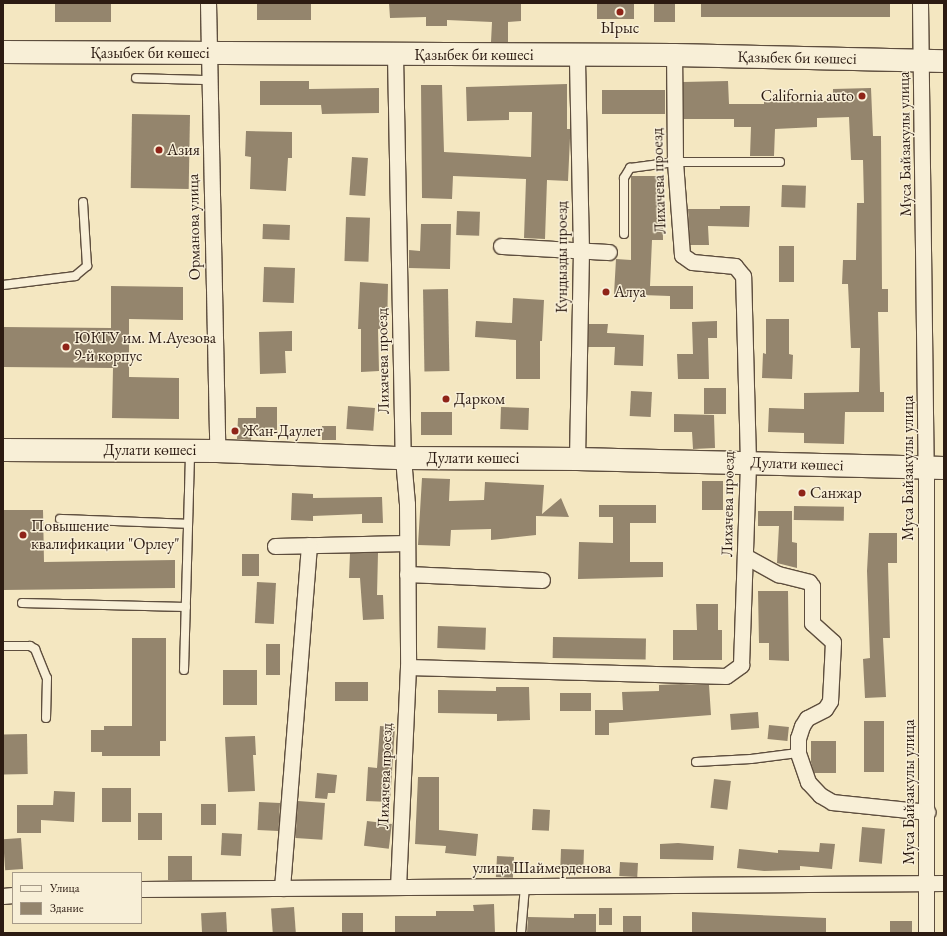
<!DOCTYPE html>
<html>
<head>
<meta charset="utf-8">
<style>
	body { margin:0 }
	#map { position:relative; width:947px; height:936px; overflow:hidden; background:#f4e7c1; font-family:"EB Garamond",serif }
	div>[style] { position:absolute }
	[style*='--x'] { left:calc(var(--x)*1px); top:calc(var(--y)*1px); width:calc(var(--w)*1px); rotate:calc(var(--a)*1deg) }
	.building>* { inset:0; background:#94856d; transform-origin:0 0 }
	.roads { filter:drop-shadow(1px 0 #5e4e3e) drop-shadow(-1px 0 #5e4e3e) drop-shadow(0 1px #5e4e3e) drop-shadow(0 -1px #5e4e3e) }
	.lane>* { height:8px; margin:-4px; padding:0 4px; transform-origin:4px; border-radius:4px; background:#f8efd7 }
	.street>* { height:15px; margin:-7.5px; padding:0 7.5px; transform-origin:7.5px; border-radius:7.5px; background:#f8efd7 }
	.secondary>* { height:22px; margin:-11px; padding:0 11px; transform-origin:11px; border-radius:11px; background:#f8efd7 }
	.dots>* { width:11px; height:11px; translate:-50% -50%; box-sizing:border-box; border:2px solid #f8efd7; border-radius:50% }
	span { translate:-50% -50%; white-space:nowrap; text-align:center; line-height:1.15; -webkit-text-stroke:3px #f8efd7; paint-order:stroke }
	.poi-label { font-size:16px; color:#2c1b12 }
	.right { translate:-100% -50%; text-align:right }
	.left { translate:0 -50%; text-align:left }
	.street-label { font-size:16px; color:#2c1b12 }
	.frame { position:absolute; inset:0; border:4px solid #2c1b12; pointer-events:none }
	.legend { position:absolute; left:12px; top:872px; width:130px; height:52px; box-sizing:border-box; background:#f8efd7; border:1px solid #a69a88; margin:0; padding:5px 7px; list-style:none; font-size:12px; color:#2c1b12 }
	.legend li { display:flex; align-items:center; gap:8px; height:20px }
	.legend b { width:20px; border:1px solid #a69a88 }
</style>
</head>
<body>
<div id="map">
	<div class="building">
		<i style="left:55px;top:3px;width:56px;height:19px"></i>
		<i style="left:257px;top:3px;width:54px;height:17px"></i>
		<i style="clip-path:polygon(389px 3px,521px 3px,521px 21px,508px 22px,508px 42px,491px 42px,492px 22px,447px 20px,447px 26px,426px 26px,426px 17px,390px 18px)"></i>
		<i style="left:597px;top:3px;width:37px;height:16px"></i>
		<i style="left:654px;top:3px;width:21px;height:19px"></i>
		<i style="left:701px;top:3px;width:189px;height:14px"></i>
		<i style="clip-path:polygon(260px 81px,309px 81px,309px 89px,379px 88px,379px 113px,322px 114px,321px 105px,260px 105px)"></i>
		<i style="clip-path:polygon(728px 81px,729px 104px,764px 104px,764px 101px,833px 101px,833px 89px,871px 88px,873px 136px,881px 136px,882px 289px,888px 289px,888px 312px,878px 312px,880px 392px,884px 392px,884px 412px,845px 412px,844px 444px,804px 443px,804px 433px,768px 432px,769px 408px,804px 409px,804px 393px,859px 392px,860px 348px,851px 348px,848px 284px,842px 284px,843px 260px,856px 260px,857px 203px,864px 203px,863px 160px,851px 160px,849px 117px,817px 118px,817px 127px,775px 129px,774px 156px,750px 156px,751px 127px,734px 127px,734px 119px,684px 119px,683px 82px)"></i>
		<i style="clip-path:polygon(567px 84px,567px 129px,570px 129px,570px 138px,568px 181px,547px 180px,545px 239px,524px 238px,526px 179px,453px 176px,452px 199px,422px 198px,421px 85px,442px 85px,444px 152px,531px 157px,532px 112px,509px 112px,509px 120px,467px 121px,466px 87px)"></i>
		<i style="left:602px;top:90px;width:63px;height:24px"></i>
		<i style="left:132px;top:114px;width:58px;height:74px;rotate:1deg"></i>
		<i style="clip-path:polygon(246px 131px,292px 132px,292px 158px,288px 158px,286px 191px,250px 189px,251px 157px,245px 156px)"></i>
		<i style="left:352px;top:157px;width:16px;height:38px;rotate:4deg"></i>
		<i style="clip-path:polygon(631px 176px,662px 176px,663px 240px,652px 240px,650px 286px,693px 286px,693px 309px,670px 309px,670px 296px,614px 294px,616px 259px,631px 260px)"></i>
		<i style="left:782px;top:185px;width:24px;height:22px;rotate:2deg"></i>
		<i style="clip-path:polygon(720px 206px,750px 206px,749px 227px,708px 226px,709px 245px,690px 245px,688px 209px,720px 209px)"></i>
		<i style="left:457px;top:211px;width:23px;height:24px;rotate:2deg"></i>
		<i style="left:346px;top:217px;width:24px;height:44px;rotate:2deg"></i>
		<i style="left:263px;top:224px;width:27px;height:15px;rotate:2deg"></i>
		<i style="clip-path:polygon(421px 224px,451px 224px,450px 269px,409px 268px,409px 250px,420px 251px)"></i>
		<i style="left:779px;top:246px;width:15px;height:36px"></i>
		<i style="left:264px;top:267px;width:31px;height:35px;rotate:2deg"></i>
		<i style="clip-path:polygon(360px 282px,388px 284px,387px 330px,378px 329px,379px 371px,361px 372px,361px 329px,358px 329px)"></i>
		<i style="clip-path:polygon(111px 286px,183px 287px,183px 320px,129px 319px,129px 377px,179px 378px,179px 419px,112px 418px,113px 368px,3px 367px,3px 327px,111px 328px)"></i>
		<i style="left:448px;top:289px;width:82px;height:25px;rotate:89deg"></i>
		<i style="clip-path:polygon(513px 298px,544px 300px,542px 341px,540px 341px,540px 379px,516px 379px,516px 340px,475px 337px,476px 321px,512px 323px)"></i>
		<i style="clip-path:polygon(766px 319px,789px 319px,789px 354px,793px 355px,792px 379px,762px 378px,763px 353px,766px 354px)"></i>
		<i style="clip-path:polygon(717px 321px,717px 338px,708px 338px,709px 379px,678px 379px,677px 354px,693px 354px,692px 322px)"></i>
		<i style="clip-path:polygon(589px 324px,608px 324px,607px 333px,644px 335px,643px 366px,614px 365px,615px 347px,588px 347px)"></i>
		<i style="clip-path:polygon(292px 331px,292px 351px,285px 351px,286px 373px,260px 374px,259px 332px)"></i>
		<i style="left:704px;top:388px;width:22px;height:26px"></i>
		<i style="left:631px;top:391px;width:21px;height:25px;rotate:3deg"></i>
		<i style="left:348px;top:406px;width:27px;height:23px;rotate:4deg"></i>
		<i style="clip-path:polygon(256px 407px,277px 407px,277px 430px,252px 430px,251px 440px,237px 439px,238px 418px,256px 418px)"></i>
		<i style="left:501px;top:407px;width:28px;height:22px;rotate:2deg"></i>
		<i style="left:421px;top:412px;width:31px;height:23px"></i>
		<i style="clip-path:polygon(674px 414px,714px 415px,715px 448px,693px 449px,692px 432px,674px 432px)"></i>
		<i style="left:322px;top:426px;width:14px;height:14px"></i>
		<i style="clip-path:polygon(422px 478px,450px 479px,449px 501px,484px 500px,485px 482px,544px 485px,542px 514px,561px 498px,569px 517px,536px 516px,536px 535px,491px 540px,491px 529px,451px 530px,450px 546px,418px 545px)"></i>
		<i style="left:702px;top:481px;width:21px;height:29px"></i>
		<i style="clip-path:polygon(292px 493px,313px 494px,313px 498px,382px 497px,383px 523px,362px 523px,362px 514px,313px 516px,313px 521px,291px 520px)"></i>
		<i style="clip-path:polygon(599px 505px,656px 505px,656px 523px,630px 523px,630px 562px,663px 562px,663px 577px,578px 579px,579px 542px,613px 543px,613px 517px,599px 517px)"></i>
		<i style="left:794px;top:506px;width:50px;height:14px;rotate:1deg"></i>
		<i style="clip-path:polygon(3px 510px,43px 510px,44px 562px,175px 560px,175px 588px,3px 590px)"></i>
		<i style="clip-path:polygon(758px 511px,792px 511px,792px 542px,797px 543px,797px 568px,777px 563px,779px 526px,758px 526px)"></i>
		<i style="clip-path:polygon(869px 533px,897px 533px,897px 563px,888px 563px,890px 638px,883px 638px,886px 697px,865px 698px,863px 659px,870px 658px,867px 571px)"></i>
		<i style="clip-path:polygon(350px 553px,378px 553px,377px 595px,383px 595px,384px 619px,363px 620px,360px 578px,349px 578px)"></i>
		<i style="left:242px;top:554px;width:17px;height:22px"></i>
		<i style="left:257px;top:582px;width:19px;height:41px;rotate:3deg"></i>
		<i style="clip-path:polygon(758px 591px,788px 591px,789px 661px,769px 660px,769px 643px,759px 643px)"></i>
		<i style="clip-path:polygon(696px 604px,718px 604px,718px 630px,722px 630px,722px 660px,673px 660px,673px 630px,697px 630px)"></i>
		<i style="left:438px;top:626px;width:48px;height:22px;rotate:2deg"></i>
		<i style="left:553px;top:637px;width:93px;height:21px;rotate:1deg"></i>
		<i style="clip-path:polygon(132px 638px,166px 638px,166px 741px,160px 741px,160px 756px,102px 756px,102px 752px,91px 752px,91px 730px,104px 730px,104px 726px,132px 726px)"></i>
		<i style="left:266px;top:644px;width:14px;height:31px"></i>
		<i style="left:223px;top:670px;width:34px;height:35px"></i>
		<i style="left:335px;top:682px;width:33px;height:19px"></i>
		<i style="clip-path:polygon(681px 684px,709px 685px,711px 715px,609px 723px,609px 735px,595px 735px,595px 710px,623px 710px,622px 692px,659px 691px,659px 685px)"></i>
		<i style="clip-path:polygon(496px 687px,529px 687px,530px 720px,497px 721px,497px 714px,438px 713px,438px 690px,496px 691px)"></i>
		<i style="left:560px;top:693px;width:31px;height:18px"></i>
		<i style="left:758px;top:712px;width:16px;height:28px;rotate:86deg"></i>
		<i style="left:864px;top:721px;width:20px;height:51px"></i>
		<i style="left:769px;top:725px;width:20px;height:14px;rotate:6deg"></i>
		<i style="clip-path:polygon(380px 726px,395px 727px,390px 802px,366px 801px,368px 767px,377px 768px)"></i>
		<i style="left:27px;top:734px;width:40px;height:24px;rotate:89deg"></i>
		<i style="clip-path:polygon(255px 736px,256px 755px,253px 755px,255px 791px,228px 792px,225px 737px)"></i>
		<i style="clip-path:polygon(811px 741px,836px 741px,836px 773px,814px 773px,811px 762px)"></i>
		<i style="clip-path:polygon(317px 773px,337px 775px,335px 793px,328px 793px,327px 799px,315px 798px)"></i>
		<i style="clip-path:polygon(418px 777px,439px 777px,439px 830px,478px 834px,476px 856px,445px 853px,446px 846px,415px 844px)"></i>
		<i style="left:714px;top:779px;width:17px;height:29px;rotate:7deg"></i>
		<i style="left:102px;top:788px;width:29px;height:34px"></i>
		<i style="clip-path:polygon(54px 791px,75px 792px,74px 822px,41px 820px,41px 833px,17px 833px,17px 805px,53px 805px)"></i>
		<i style="left:298px;top:801px;width:27px;height:37px;rotate:4deg"></i>
		<i style="left:259px;top:802px;width:21px;height:28px;rotate:3deg"></i>
		<i style="left:201px;top:804px;width:15px;height:21px"></i>
		<i style="left:533px;top:809px;width:17px;height:21px;rotate:3deg"></i>
		<i style="left:138px;top:813px;width:24px;height:27px"></i>
		<i style="left:367px;top:821px;width:25px;height:25px;rotate:7deg"></i>
		<i style="left:862px;top:827px;width:23px;height:35px;rotate:5deg"></i>
		<i style="left:222px;top:833px;width:20px;height:22px;rotate:3deg"></i>
		<i style="left:21px;top:838px;width:31px;height:18px;rotate:86deg"></i>
		<i style="clip-path:polygon(678px 843px,714px 846px,713px 860px,660px 859px,660px 844px)"></i>
		<i style="clip-path:polygon(820px 843px,835px 844px,832px 869px,800px 866px,800px 870px,764px 871px,737px 868px,739px 849px,778px 853px,778px 850px,819px 852px)"></i>
		<i style="left:561px;top:849px;width:23px;height:21px;rotate:2deg"></i>
		<i style="left:168px;top:856px;width:24px;height:24px"></i>
		<i style="left:497px;top:856px;width:17px;height:21px;rotate:3deg"></i>
		<i style="left:620px;top:862px;width:18px;height:14px;rotate:3deg"></i>
		<i style="clip-path:polygon(494px 904px,495px 933px,395px 933px,395px 916px,436px 916px,436px 911px,474px 911px,473px 905px)"></i>
		<i style="left:294px;top:907px;width:26px;height:23px;rotate:86deg"></i>
		<i style="left:599px;top:908px;width:13px;height:17px"></i>
		<i style="left:226px;top:912px;width:21px;height:25px;rotate:87deg"></i>
		<i style="clip-path:polygon(692px 912px,826px 918px,826px 933px,692px 933px)"></i>
		<i style="left:342px;top:913px;width:21px;height:20px"></i>
		<i style="clip-path:polygon(574px 914px,596px 914px,596px 933px,527px 933px,528px 917px,574px 918px)"></i>
		<i style="left:623px;top:916px;width:18px;height:17px"></i>
		<i style="left:890px;top:921px;width:22px;height:12px"></i>
	</div>
	<div class="roads">
		<div class="lane">
			<i style="--x:136;--y:78;--w:73;--a:1.6"></i>
			<i style="--x:624;--y:234;--w:56;--a:-90"></i>
			<i style="--x:624;--y:178;--w:12;--a:-59"></i>
			<i style="--x:630;--y:168;--w:45;--a:-7.6"></i>
			<i style="--x:675;--y:162;--w:105;--a:0"></i>
			<i style="--x:3;--y:285;--w:73;--a:-7.1"></i>
			<i style="--x:75;--y:276;--w:16;--a:-40"></i>
			<i style="--x:87;--y:266;--w:64;--a:-93.6"></i>
			<i style="--x:60;--y:519;--w:128;--a:2.2"></i>
			<i style="--x:22;--y:603;--w:164;--a:1.4"></i>
			<i style="--x:3;--y:646;--w:27;--a:0"></i>
			<i style="--x:30;--y:646;--w:6;--a:31"></i>
			<i style="--x:35;--y:649;--w:31;--a:68"></i>
			<i style="--x:47;--y:678;--w:40;--a:91.4"></i>
			<i style="--x:184;--y:670;--w:219;--a:-88.4"></i>
			<i style="--x:696;--y:762;--w:55;--a:-3.1"></i>
			<i style="--x:751;--y:759;--w:47;--a:-7.3"></i>
			<i style="--x:521;--y:933;--w:47;--a:-85.1"></i>
		</div>
		<div class="street">
			<i style="--x:208;--y:3;--w:448;--a:88.8"></i>
			<i style="--x:920;--y:3;--w:464;--a:89.3"></i>
			<i style="--x:926;--y:467;--w:466;--a:90"></i>
			<i style="--x:395;--y:55;--w:403;--a:88.9"></i>
			<i style="--x:403;--y:458;--w:46;--a:85"></i>
			<i style="--x:407;--y:504;--w:163;--a:89.6"></i>
			<i style="--x:408;--y:667;--w:220;--a:92.6"></i>
			<i style="--x:501;--y:246;--w:108;--a:3.2"></i>
			<i style="--x:577;--y:459;--w:208;--a:-88.9"></i>
			<i style="--x:581;--y:251;--w:196;--a:-91.2"></i>
			<i style="--x:275;--y:546;--w:132;--a:-1.3"></i>
			<i style="--x:745;--y:556;--w:38;--a:29"></i>
			<i style="--x:778;--y:574;--w:32;--a:14"></i>
			<i style="--x:809;--y:582;--w:5;--a:53"></i>
			<i style="--x:812;--y:586;--w:37;--a:90"></i>
			<i style="--x:812;--y:623;--w:28;--a:42"></i>
			<i style="--x:833;--y:642;--w:59;--a:92.9"></i>
			<i style="--x:830;--y:701;--w:9;--a:122"></i>
			<i style="--x:825;--y:709;--w:20;--a:153"></i>
			<i style="--x:807;--y:718;--w:9;--a:122"></i>
			<i style="--x:802;--y:726;--w:13;--a:108"></i>
			<i style="--x:798;--y:738;--w:15;--a:90"></i>
			<i style="--x:798;--y:753;--w:31;--a:71"></i>
			<i style="--x:808;--y:782;--w:18;--a:47"></i>
			<i style="--x:820;--y:795;--w:14;--a:30"></i>
			<i style="--x:832;--y:802;--w:96;--a:6"></i>
			<i style="--x:407;--y:574;--w:135;--a:2.5"></i>
			<i style="--x:408;--y:667;--w:318;--a:1.6"></i>
			<i style="--x:726;--y:676;--w:19;--a:-36"></i>
			<i style="--x:741;--y:665;--w:203;--a:-88"></i>
			<i style="--x:748;--y:462;--w:186;--a:-91.5"></i>
			<i style="--x:743;--y:276;--w:13;--a:-129"></i>
			<i style="--x:735;--y:266;--w:43;--a:-174.7"></i>
			<i style="--x:692;--y:262;--w:12;--a:-145"></i>
			<i style="--x:682;--y:255;--w:93;--a:-94.3"></i>
			<i style="--x:675;--y:162;--w:107;--a:-90.5"></i>
			<i style="--x:282;--y:888;--w:344;--a:-85.5"></i>
			<i style="--x:141;--y:889;--w:803;--a:-0.43"></i>
			<i style="--x:3;--y:896;--w:10;--a:-6"></i>
		</div>
		<div class="secondary">
			<i style="--x:3;--y:52;--w:671;--a:0.26"></i>
			<i style="--x:674;--y:55;--w:270;--a:1.3"></i>
			<i style="--x:3;--y:450;--w:214;--a:0.3"></i>
			<i style="--x:217;--y:451;--w:186;--a:2.2"></i>
			<i style="--x:403;--y:458;--w:174;--a:0.3"></i>
			<i style="--x:577;--y:459;--w:367;--a:1.4"></i>
		</div>
	</div>
	<div class="dots">
		<i style="left:620px;top:12px;background:#8f2418"></i>
		<i style="left:862px;top:96px;background:#8f2418"></i>
		<i style="left:159px;top:150px;background:#8f2418"></i>
		<i style="left:606px;top:292px;background:#8f2418"></i>
		<i style="left:66px;top:347px;background:#8f2418"></i>
		<i style="left:446px;top:399px;background:#8f2418"></i>
		<i style="left:235px;top:431px;background:#8f2418"></i>
		<i style="left:802px;top:493px;background:#8f2418"></i>
		<i style="left:23px;top:535px;background:#8f2418"></i>
	</div>
	<div class="poi-label">
		<span style="left:620px;top:28px">Ырыс</span>
		<span class="right" style="left:854px;top:96px">California auto</span>
		<span class="left" style="left:167px;top:150px">Азия</span>
		<span class="left" style="left:614px;top:292px">Алуа</span>
		<span class="left" style="left:74px;top:347px">ЮКГУ им. М.Ауезова<br>9-й корпус</span>
		<span class="left" style="left:454px;top:399px">Дарком</span>
		<span class="left" style="left:243px;top:431px">Жан-Даулет</span>
		<span class="left" style="left:810px;top:493px">Санжар</span>
		<span class="left" style="left:31px;top:535px">Повышение<br>квалификации "Орлеу"</span>
	</div>
	<div class="street-label">
		<span style="left:150px;top:53px">Қазыбек би көшесі</span>
		<span style="left:474px;top:55px">Қазыбек би көшесі</span>
		<span style="left:797px;top:58px;rotate:1deg">Қазыбек би көшесі</span>
		<span style="left:905px;top:144px;rotate:-91deg">Муса Байзакулы улица</span>
		<span style="left:659px;top:181px;rotate:-92deg">Лихачева проезд</span>
		<span style="left:194px;top:227px;rotate:-91deg">Орманова улица</span>
		<span style="left:562px;top:257px;rotate:-90deg">Кундызды проезд</span>
		<span style="left:383px;top:361px;rotate:-91deg">Лихачева проезд</span>
		<span style="left:150px;top:450px">Дулати көшесі</span>
		<span style="left:473px;top:458px">Дулати көшесі</span>
		<span style="left:797px;top:464px;rotate:2deg">Дулати көшесі</span>
		<span style="left:908px;top:468px;rotate:-90deg">Муса Байзакулы улица</span>
		<span style="left:728px;top:504px;rotate:-89deg">Лихачева проезд</span>
		<span style="left:385px;top:776px;rotate:-88deg">Лихачева проезд</span>
		<span style="left:909px;top:792px;rotate:-90deg">Муса Байзакулы улица</span>
		<span style="left:542px;top:868px">улица Шаймерденова</span>
	</div>
	<div class="frame"></div>
	<ul class="legend">
	<li><b style="height:5px;background:#f8efd7"></b>Улица</li>
	<li><b style="height:11px;background:#94856d"></b>Здание</li>
	</ul>
</div>
</body>
</html>
